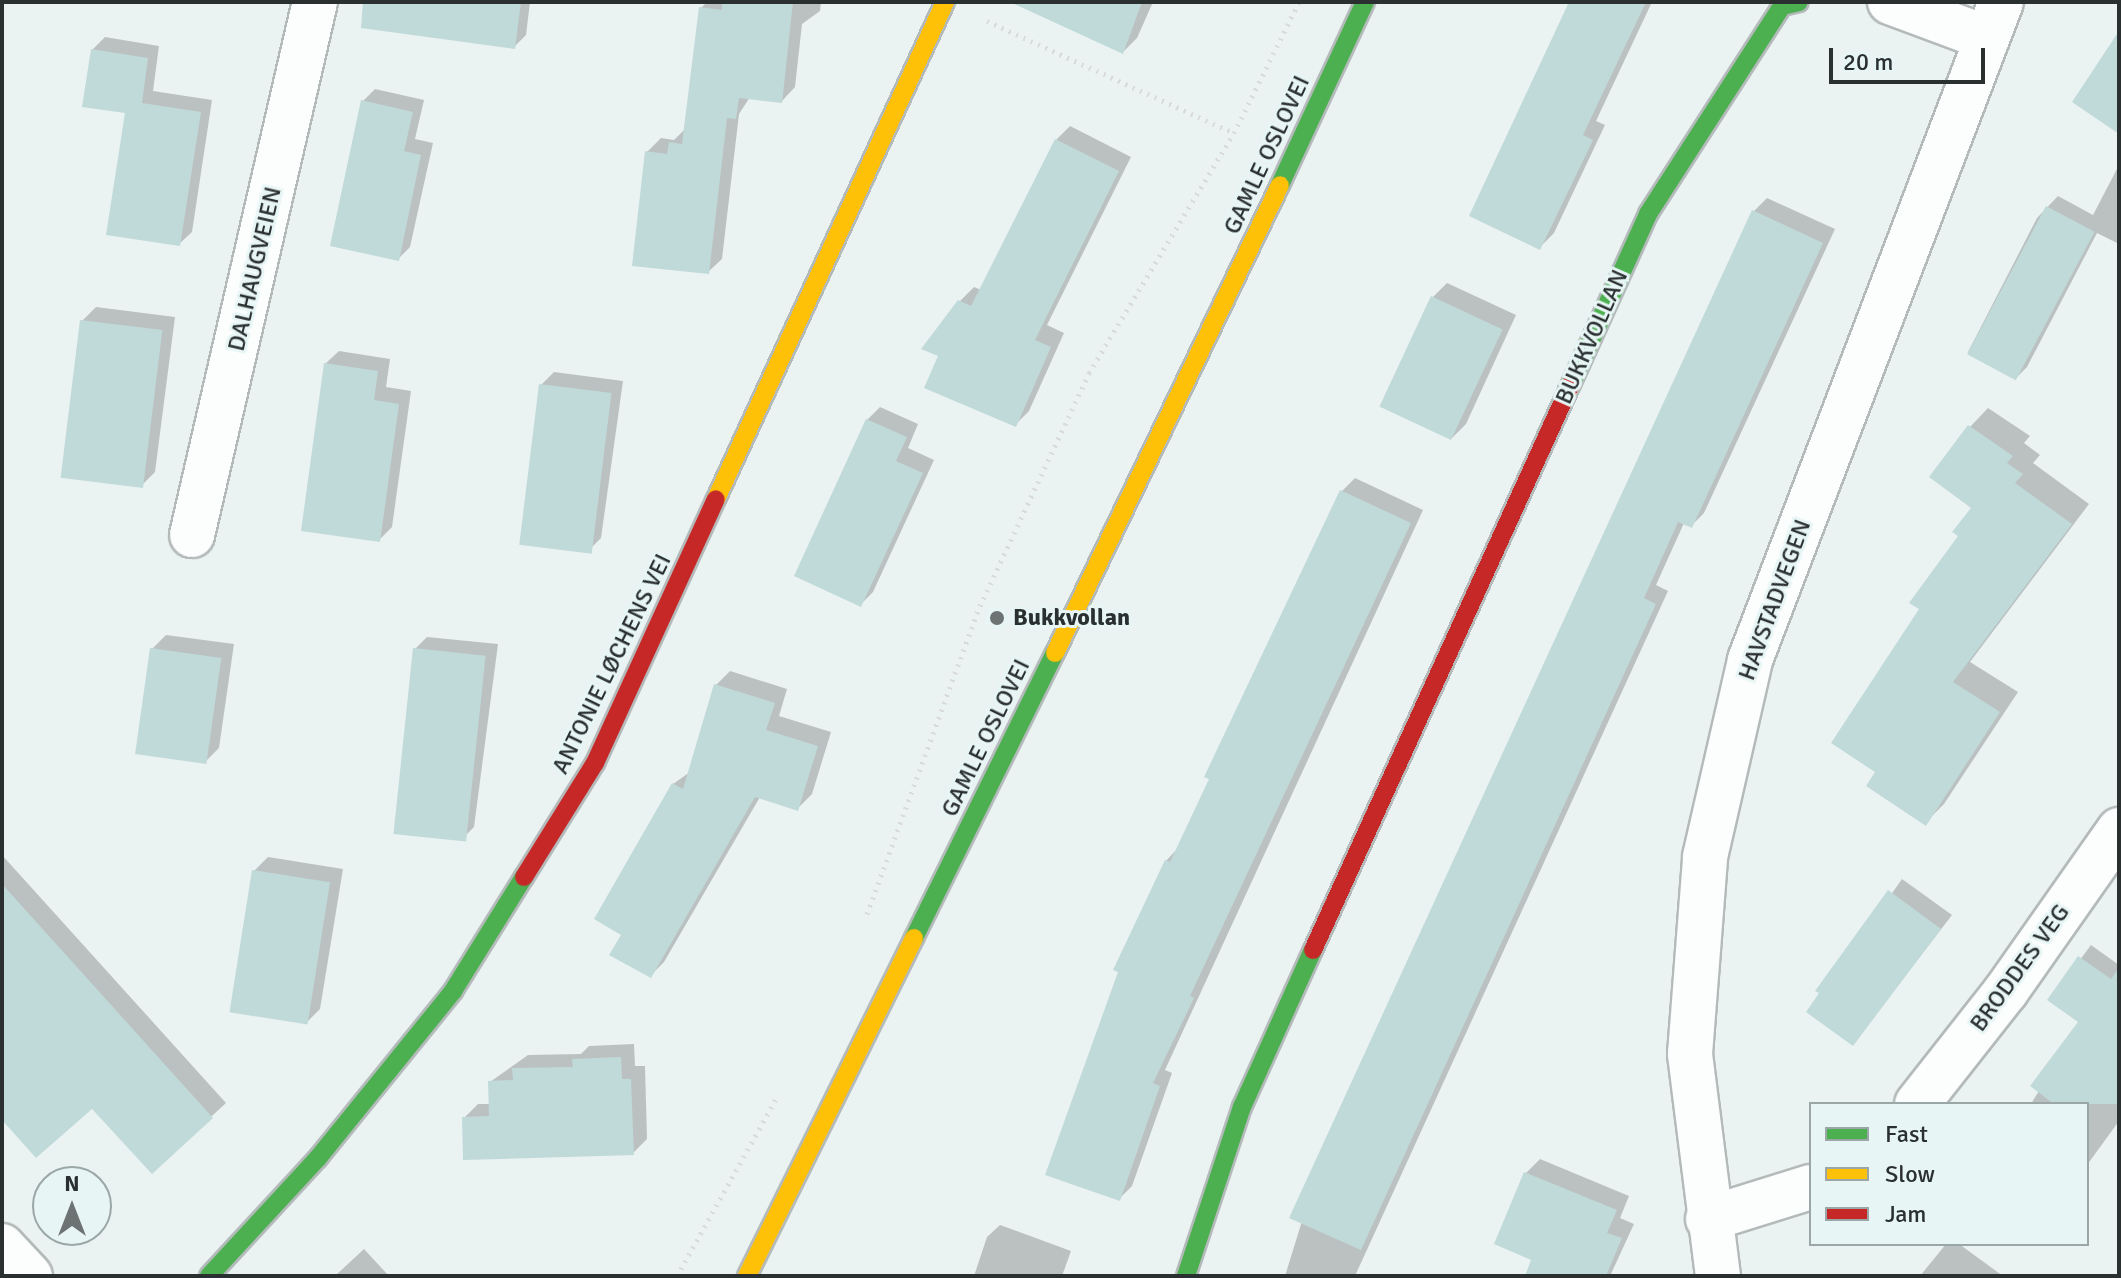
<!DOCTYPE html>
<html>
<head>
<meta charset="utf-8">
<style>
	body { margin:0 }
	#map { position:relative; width:2121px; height:1278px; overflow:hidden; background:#eaf2f2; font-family:Signika,sans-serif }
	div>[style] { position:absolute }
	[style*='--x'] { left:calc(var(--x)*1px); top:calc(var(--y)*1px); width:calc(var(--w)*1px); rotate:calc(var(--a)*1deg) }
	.shadow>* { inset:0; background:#0003 }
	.building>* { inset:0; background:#c0dad9; transform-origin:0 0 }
	.path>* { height:5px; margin-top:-2.5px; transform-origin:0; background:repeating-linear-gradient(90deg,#d9dbdb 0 2px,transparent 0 8px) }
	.roads { filter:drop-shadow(2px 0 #b4baba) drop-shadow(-2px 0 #b4baba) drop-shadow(0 2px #b4baba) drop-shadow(0 -2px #b4baba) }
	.street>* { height:44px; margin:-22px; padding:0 22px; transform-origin:22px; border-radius:22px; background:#fcfdfd }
	.fast>* { height:18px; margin:-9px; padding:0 9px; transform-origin:9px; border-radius:9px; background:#4caf50 }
	.slow>* { height:18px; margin:-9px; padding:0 9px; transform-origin:9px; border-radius:9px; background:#ffc107 }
	.jam>* { height:18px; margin:-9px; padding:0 9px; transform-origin:9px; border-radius:9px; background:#c62828 }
	.dots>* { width:22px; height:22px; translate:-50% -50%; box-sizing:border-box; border:4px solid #e7f6f5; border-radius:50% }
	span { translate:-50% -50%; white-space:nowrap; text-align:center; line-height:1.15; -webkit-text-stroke:6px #e7f6f5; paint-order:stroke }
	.street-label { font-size:24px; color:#2a2f2f }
	.poi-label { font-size:24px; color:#2a2f2f; font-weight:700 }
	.left { translate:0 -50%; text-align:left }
	.frame { position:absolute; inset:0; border:4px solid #2a2f2f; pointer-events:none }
	.legend { position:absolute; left:1809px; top:1102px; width:280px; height:144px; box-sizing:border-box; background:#e7f6f5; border:2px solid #9ba6a6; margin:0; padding:10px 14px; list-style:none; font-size:24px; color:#2a2f2f }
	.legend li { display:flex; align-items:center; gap:16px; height:40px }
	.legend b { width:40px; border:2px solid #9ba6a6 }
	.north { position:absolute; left:32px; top:1166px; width:80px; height:80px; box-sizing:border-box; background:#e7f6f5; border:2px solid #9ba6a6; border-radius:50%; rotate:0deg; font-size:22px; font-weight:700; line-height:32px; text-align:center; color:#2a2f2f }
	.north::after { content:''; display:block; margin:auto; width:28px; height:36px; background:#6d7373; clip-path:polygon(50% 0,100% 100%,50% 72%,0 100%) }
	.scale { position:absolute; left:1829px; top:48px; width:156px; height:36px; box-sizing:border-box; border:4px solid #2a2f2f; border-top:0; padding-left:10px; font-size:24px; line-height:28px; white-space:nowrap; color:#2a2f2f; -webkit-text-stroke:6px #e7f6f5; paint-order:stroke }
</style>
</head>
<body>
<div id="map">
	<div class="shadow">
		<i style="clip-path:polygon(439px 2px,530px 2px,526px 35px,514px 47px)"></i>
		<i style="clip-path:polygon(707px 2px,821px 2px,820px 11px,802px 24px,795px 87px,782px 101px,750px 97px,739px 114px,722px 259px,708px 272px,647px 152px,661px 138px,674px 140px,684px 130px,701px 8px)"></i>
		<i style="clip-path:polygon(1087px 2px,1153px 2px,1137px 38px,1123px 52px)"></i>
		<i style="clip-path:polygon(1571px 2px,1652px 2px,1596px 121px,1605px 125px,1554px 233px,1540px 247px)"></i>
		<i style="clip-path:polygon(105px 37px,159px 46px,153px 91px,212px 100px,192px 232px,179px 244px,127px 111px,92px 50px)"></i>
		<i style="clip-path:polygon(375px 89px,424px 100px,415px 139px,433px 143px,410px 247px,398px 259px,363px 101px)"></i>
		<i style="clip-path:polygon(1070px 126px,1131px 157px,1047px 325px,1064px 333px,1029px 411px,1015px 425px,960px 301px,974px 287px,981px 290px,1056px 140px)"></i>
		<i style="clip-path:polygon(2119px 165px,2119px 244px,2097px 233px,2027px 367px,2016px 378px,1968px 352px,2037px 218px,2058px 196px,2093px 215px)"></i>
		<i style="clip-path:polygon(1767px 198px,1835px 229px,1704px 513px,1691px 526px,1684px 523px,1656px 585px,1668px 591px,1355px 1276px,1285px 1276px,1302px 1221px,1754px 211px)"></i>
		<i style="clip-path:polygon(1447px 283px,1516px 315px,1466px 424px,1452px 438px,1433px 297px)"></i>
		<i style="clip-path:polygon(96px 307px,175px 317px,155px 472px,141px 486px,82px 321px)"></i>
		<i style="clip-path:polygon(339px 351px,390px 359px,386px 387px,411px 391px,392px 527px,379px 540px,325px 364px)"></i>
		<i style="clip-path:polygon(554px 372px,623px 381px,601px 538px,588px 551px,541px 385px)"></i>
		<i style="clip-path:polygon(880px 407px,918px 424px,908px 448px,934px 460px,873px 592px,860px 605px,867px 420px)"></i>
		<i style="clip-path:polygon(1988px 408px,2030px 436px,2024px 443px,2040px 455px,2033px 463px,2089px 504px,1970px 662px,2018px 692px,1944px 804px,1925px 823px,1878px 772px,1922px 608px,1974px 508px,1970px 427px)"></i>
		<i style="clip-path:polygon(1355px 478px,1423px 510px,1165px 1070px,1172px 1073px,1132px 1186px,1119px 1199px,1166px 861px,1178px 848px,1342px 491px)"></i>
		<i style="clip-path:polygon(166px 635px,234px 644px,219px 748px,205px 762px,152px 649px)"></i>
		<i style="clip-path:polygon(427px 637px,498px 644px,474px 827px,462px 839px,415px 649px)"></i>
		<i style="clip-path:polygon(730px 671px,787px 689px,779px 716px,831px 732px,812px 794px,798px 808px,760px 797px,664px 962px,650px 976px,624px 934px,673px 784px,690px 772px,716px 685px)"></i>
		<i style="clip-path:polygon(2px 855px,226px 1103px,152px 1171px,92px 1106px,2px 1117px)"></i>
		<i style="clip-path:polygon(268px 857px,343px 869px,320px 1009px,306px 1023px,254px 871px)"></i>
		<i style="clip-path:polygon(1902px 879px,1952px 915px,1853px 1044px,1822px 993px)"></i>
		<i style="clip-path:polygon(2091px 945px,2119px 965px,2119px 1121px,2087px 1165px,2087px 1104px,2031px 1104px,2081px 1022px,2050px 1000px)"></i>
		<i style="clip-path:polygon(634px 1044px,635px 1066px,645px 1066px,647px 1139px,633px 1153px,464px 1118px,478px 1104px,490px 1104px,490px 1082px,528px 1055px,581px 1054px,589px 1046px)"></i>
		<i style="clip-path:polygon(1540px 1159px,1629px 1196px,1620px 1218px,1634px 1224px,1610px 1276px,1527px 1276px,1534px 1259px,1526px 1173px)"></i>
		<i style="clip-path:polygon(1000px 1225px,1071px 1251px,1062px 1276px,974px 1276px,987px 1237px)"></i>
		<i style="clip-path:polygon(1946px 1244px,1959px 1244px,2003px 1276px,1920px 1276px)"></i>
		<i style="clip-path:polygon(364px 1249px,389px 1276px,335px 1276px)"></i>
	</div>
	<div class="building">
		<i style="clip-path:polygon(363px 2px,521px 2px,515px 49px,361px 28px)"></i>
		<i style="clip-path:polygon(722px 2px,793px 2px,782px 103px,739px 98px,736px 119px,727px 118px,709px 274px,632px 266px,645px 151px,667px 154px,669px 142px,682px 144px,699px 7px,722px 10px)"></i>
		<i style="clip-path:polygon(1010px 2px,1142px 2px,1123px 54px)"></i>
		<i style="clip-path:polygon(1569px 2px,1646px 2px,1583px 135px,1593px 140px,1540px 250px,1469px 216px)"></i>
		<i style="clip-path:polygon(2119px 31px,2119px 134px,2072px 102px)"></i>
		<i style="clip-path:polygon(91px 49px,148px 58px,142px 103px,201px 112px,180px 246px,106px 235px,125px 113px,82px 107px)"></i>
		<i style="clip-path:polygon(361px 100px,413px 112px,404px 151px,421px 155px,399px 261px,330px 246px)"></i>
		<i style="clip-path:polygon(1055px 139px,1119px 171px,1035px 340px,1051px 347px,1016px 427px,924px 388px,938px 356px,921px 349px,958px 300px,971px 306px)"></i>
		<i style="left:2046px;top:206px;width:55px;height:168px;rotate:28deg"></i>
		<i style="clip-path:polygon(1752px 210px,1823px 243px,1692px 528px,1678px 522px,1644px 598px,1656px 604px,1361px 1250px,1289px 1218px)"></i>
		<i style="left:1431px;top:296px;width:79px;height:122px;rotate:25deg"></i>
		<i style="left:80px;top:320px;width:83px;height:159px;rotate:7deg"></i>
		<i style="clip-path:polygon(324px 363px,378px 371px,374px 400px,399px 404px,380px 542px,301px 531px)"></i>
		<i style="left:539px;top:384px;width:73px;height:162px;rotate:7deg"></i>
		<i style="clip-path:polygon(866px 419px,907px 437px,896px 461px,923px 473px,861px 607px,794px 576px)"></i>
		<i style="clip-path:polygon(1968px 425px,2013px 456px,2007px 463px,2023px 474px,2015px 483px,2072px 524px,1953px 682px,2000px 712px,1926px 826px,1866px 786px,1875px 772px,1831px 743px,1919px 609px,1909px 603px,1958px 536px,1952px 532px,1971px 508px,1929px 477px)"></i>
		<i style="clip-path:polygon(1340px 490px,1411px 523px,1190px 996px,1194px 998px,1153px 1083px,1160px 1086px,1120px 1201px,1045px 1175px,1118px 972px,1113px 970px,1165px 860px,1170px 862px,1209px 779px,1204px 777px)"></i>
		<i style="left:150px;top:648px;width:72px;height:107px;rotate:8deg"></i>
		<i style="left:413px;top:648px;width:73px;height:187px;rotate:6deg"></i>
		<i style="clip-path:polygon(714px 684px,775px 703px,766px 730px,818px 746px,798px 811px,755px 797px,651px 978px,609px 955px,621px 935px,594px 919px,672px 783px,683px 789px)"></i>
		<i style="left:252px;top:870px;width:79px;height:144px;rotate:9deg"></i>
		<i style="clip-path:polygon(2px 884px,213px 1118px,152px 1174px,92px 1109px,36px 1158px,2px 1120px)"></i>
		<i style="clip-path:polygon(1888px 890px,1941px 929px,1853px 1046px,1806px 1012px,1819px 993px,1815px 991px)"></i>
		<i style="clip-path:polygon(2078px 956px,2111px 979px,2119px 968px,2119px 1104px,2054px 1104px,2030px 1086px,2078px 1022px,2047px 1000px)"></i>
		<i style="clip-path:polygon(621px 1057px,622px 1079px,631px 1079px,634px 1155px,463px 1160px,462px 1117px,489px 1116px,488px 1081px,513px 1080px,512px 1068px,573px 1067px,572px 1059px)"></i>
		<i style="clip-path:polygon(1524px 1172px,1617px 1210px,1607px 1233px,1622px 1238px,1606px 1276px,1525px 1276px,1531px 1260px,1494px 1244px)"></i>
	</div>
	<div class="path">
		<i style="--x:987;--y:21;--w:271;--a:24.4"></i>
		<i style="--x:867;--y:914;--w:328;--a:-69.9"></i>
		<i style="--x:980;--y:606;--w:257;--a:-64.9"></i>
		<i style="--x:1089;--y:373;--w:280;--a:-58.9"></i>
		<i style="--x:1234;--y:133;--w:146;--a:-63.6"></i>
		<i style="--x:677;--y:1276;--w:203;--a:-60.8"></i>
	</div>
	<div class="roads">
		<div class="street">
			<i style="--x:1890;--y:2;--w:103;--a:20.4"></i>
			<i style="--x:192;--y:535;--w:547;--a:-77.01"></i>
			<i style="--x:1917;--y:1104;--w:144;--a:-51.8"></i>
			<i style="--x:2006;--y:991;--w:197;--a:-54.9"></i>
			<i style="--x:1708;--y:1219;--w:108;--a:-17.3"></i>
			<i style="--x:2;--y:1246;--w:41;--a:47"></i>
			<i style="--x:1718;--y:1276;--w:224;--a:-97.2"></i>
			<i style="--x:1690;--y:1054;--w:198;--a:-85.6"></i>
			<i style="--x:1705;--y:857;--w:202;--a:-77.1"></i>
			<i style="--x:1750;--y:660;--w:704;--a:-69.12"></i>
		</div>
		<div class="fast">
			<i style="--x:1280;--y:185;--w:202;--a:-65.1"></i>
			<i style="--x:1571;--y:384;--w:187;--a:-65.6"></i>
			<i style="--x:1648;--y:214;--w:247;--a:-57.2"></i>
			<i style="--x:1782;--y:6;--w:17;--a:-13"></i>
			<i style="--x:914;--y:938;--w:318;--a:-63.7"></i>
			<i style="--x:209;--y:1276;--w:161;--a:-47.3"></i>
			<i style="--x:318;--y:1158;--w:215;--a:-51"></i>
			<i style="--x:453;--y:991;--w:134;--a:-58.1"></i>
			<i style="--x:1186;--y:1276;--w:178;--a:-71.7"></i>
			<i style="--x:1242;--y:1107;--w:172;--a:-65.7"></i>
		</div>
		<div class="slow">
			<i style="--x:716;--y:499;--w:547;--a:-65.26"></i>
			<i style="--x:1055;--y:653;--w:519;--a:-64.32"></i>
			<i style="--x:747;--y:1276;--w:377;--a:-63.7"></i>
		</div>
		<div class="jam">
			<i style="--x:524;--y:877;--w:134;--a:-58.1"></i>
			<i style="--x:595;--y:763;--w:290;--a:-65.4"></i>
			<i style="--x:1313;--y:950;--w:622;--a:-65.5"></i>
		</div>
	</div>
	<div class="dots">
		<i style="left:997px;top:618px;background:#6d7373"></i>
	</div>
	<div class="street-label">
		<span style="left:1267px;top:155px;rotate:-65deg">GAMLE OSLOVEI</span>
		<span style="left:255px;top:269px;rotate:-77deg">DALHAUGVEIEN</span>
		<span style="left:1592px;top:337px;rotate:-66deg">BUKKVOLLAN</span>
		<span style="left:1775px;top:600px;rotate:-70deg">HAVSTADVEGEN</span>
		<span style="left:612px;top:664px;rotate:-64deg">ANTONIE LØCHENS VEI</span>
		<span style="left:986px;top:738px;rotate:-64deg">GAMLE OSLOVEI</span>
		<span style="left:2020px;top:968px;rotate:-54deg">BRODDES VEG</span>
	</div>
	<div class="poi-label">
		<span class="left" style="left:1013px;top:618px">Bukkvollan</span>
	</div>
	<div class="frame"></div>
	<ul class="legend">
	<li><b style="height:10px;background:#4caf50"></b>Fast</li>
	<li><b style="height:10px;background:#ffc107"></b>Slow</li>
	<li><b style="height:10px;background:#c62828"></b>Jam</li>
	</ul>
	<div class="north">N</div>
	<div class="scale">20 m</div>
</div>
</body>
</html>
